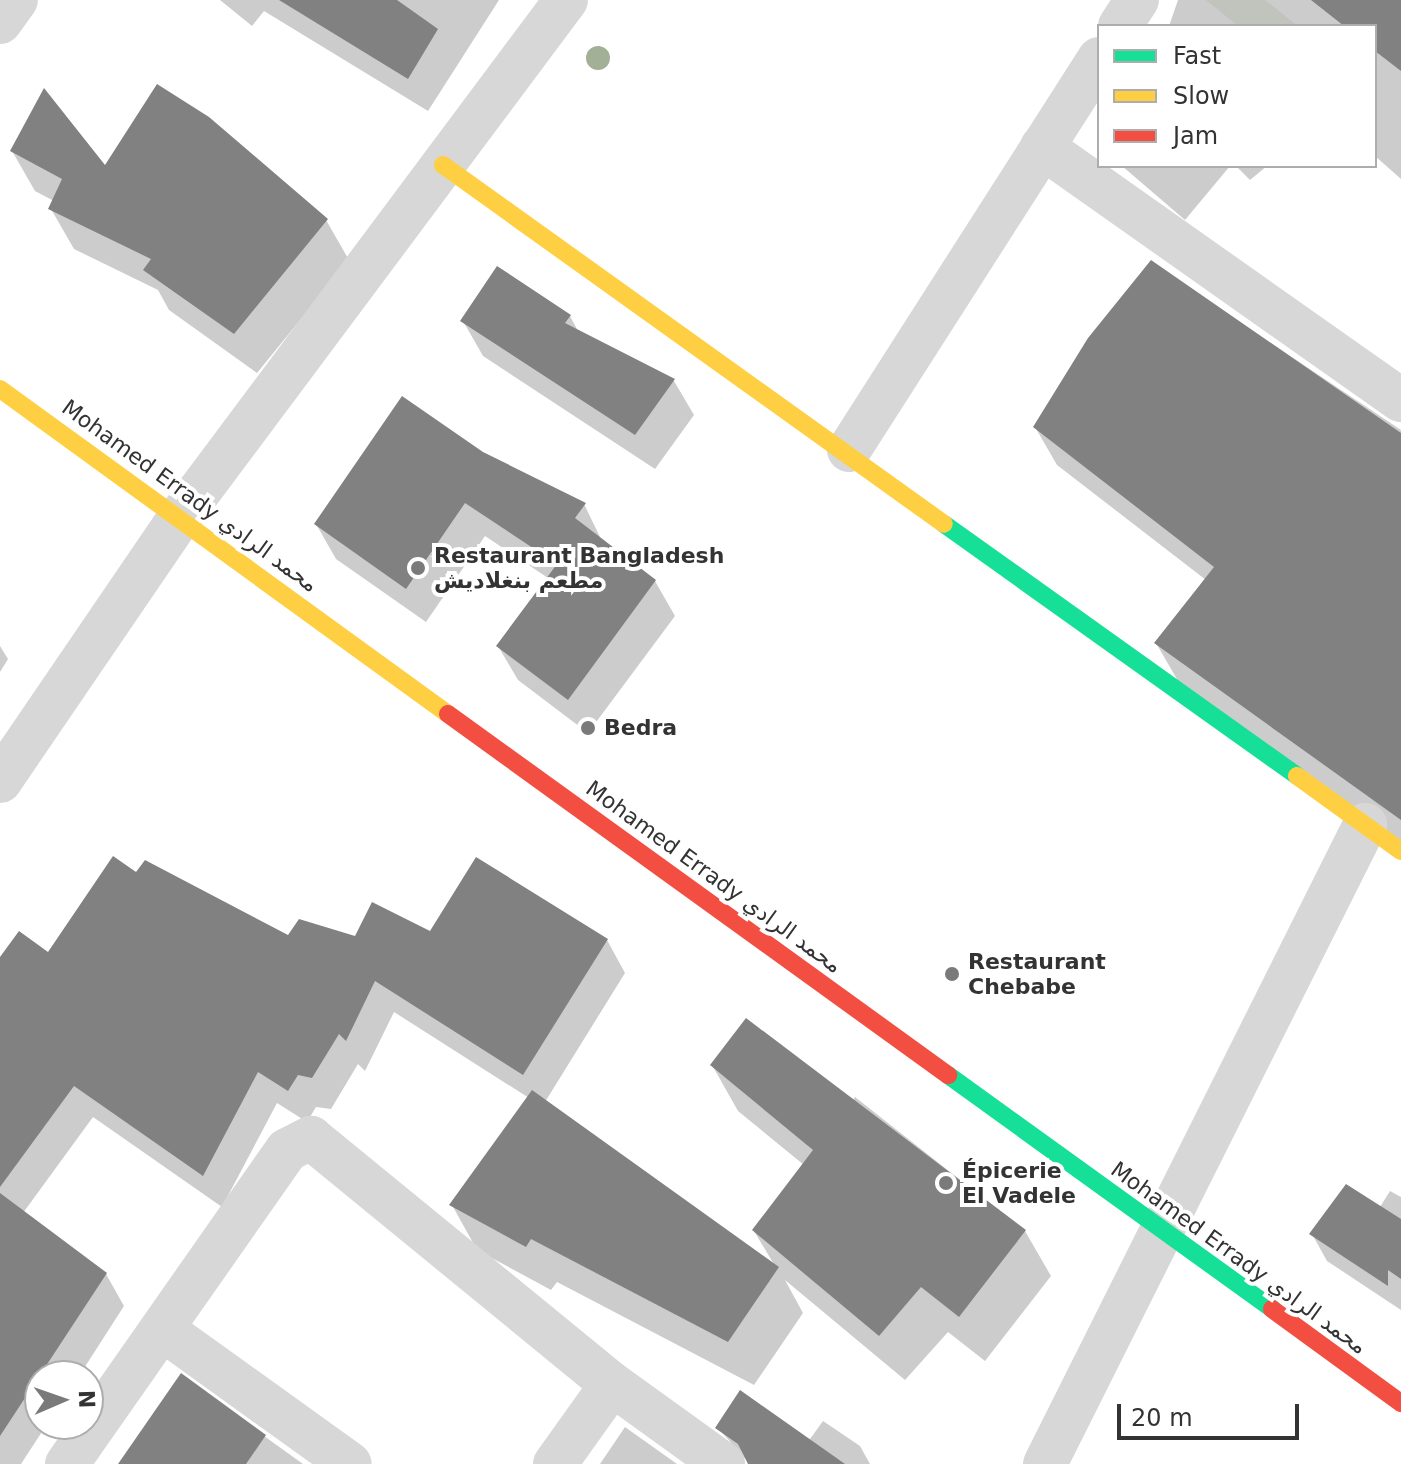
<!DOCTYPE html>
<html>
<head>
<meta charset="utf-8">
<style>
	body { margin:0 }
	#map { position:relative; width:1401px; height:1464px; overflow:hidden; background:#fff; font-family:"DejaVu Sans",Vazirmatn,sans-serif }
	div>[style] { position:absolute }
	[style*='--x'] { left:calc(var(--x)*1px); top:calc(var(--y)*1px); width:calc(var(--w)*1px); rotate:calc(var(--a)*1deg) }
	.green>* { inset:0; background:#f1f5ed }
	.shadow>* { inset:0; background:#0003 }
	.building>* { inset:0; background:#818181 }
	.street>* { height:44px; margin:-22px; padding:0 22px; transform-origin:22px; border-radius:22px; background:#d7d7d7 }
	.fast>* { height:18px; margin:-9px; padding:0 9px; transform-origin:9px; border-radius:9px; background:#16e098 }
	.slow>* { height:18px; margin:-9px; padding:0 9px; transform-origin:9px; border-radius:9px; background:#ffcf43 }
	.jam>* { height:18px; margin:-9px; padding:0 9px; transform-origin:9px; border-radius:9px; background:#f24e42 }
	.trees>* { width:24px; height:24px; margin:-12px; border-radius:50%; background:#a2b095 }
	.dots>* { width:22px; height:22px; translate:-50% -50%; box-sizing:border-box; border:4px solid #fff; border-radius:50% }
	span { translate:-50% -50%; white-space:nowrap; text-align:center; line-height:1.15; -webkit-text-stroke:8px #fff; paint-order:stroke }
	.street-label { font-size:22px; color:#333 }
	.poi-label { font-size:22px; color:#333; font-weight:700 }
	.left { translate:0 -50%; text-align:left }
	.legend { position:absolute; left:1097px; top:24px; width:280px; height:144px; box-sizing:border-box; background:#fff; border:2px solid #adadad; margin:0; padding:10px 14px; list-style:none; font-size:24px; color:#333 }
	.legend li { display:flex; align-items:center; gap:16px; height:40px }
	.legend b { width:40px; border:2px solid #adadad }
	.north { position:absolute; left:24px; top:1360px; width:80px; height:80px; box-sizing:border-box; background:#fff; border:2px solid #adadad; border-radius:50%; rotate:88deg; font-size:22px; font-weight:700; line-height:32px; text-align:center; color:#333 }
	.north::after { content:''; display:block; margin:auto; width:28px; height:36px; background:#7a7a7a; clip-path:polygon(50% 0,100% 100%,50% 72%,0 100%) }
	.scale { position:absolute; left:1117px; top:1404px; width:182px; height:36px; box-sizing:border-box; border:4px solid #333; border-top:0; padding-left:10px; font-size:24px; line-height:28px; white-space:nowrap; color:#333; -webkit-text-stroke:6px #fff; paint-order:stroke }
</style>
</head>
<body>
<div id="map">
	<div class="green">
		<i style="clip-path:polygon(1206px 0,1265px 0,1298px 26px,1238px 26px)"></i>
	</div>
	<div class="shadow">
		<i style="clip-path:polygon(220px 0,499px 0,428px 111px,264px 11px,252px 26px)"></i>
		<i style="clip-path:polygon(1178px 0,1401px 0,1401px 179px,1375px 156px,1375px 26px,1169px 26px)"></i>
		<i style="clip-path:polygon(12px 151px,326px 220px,349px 260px,257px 373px,169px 310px,158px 290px,74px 249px,51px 209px,54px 201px,35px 191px)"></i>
		<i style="clip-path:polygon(1122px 166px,1230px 166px,1185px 220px)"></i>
		<i style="clip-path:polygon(1236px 166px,1267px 166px,1250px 180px)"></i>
		<i style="clip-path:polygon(1151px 263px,1401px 430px,1401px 843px,1178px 681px,1156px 643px,1206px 580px,1057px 465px,1035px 427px)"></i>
		<i style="clip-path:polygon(570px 316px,579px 333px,674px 381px,694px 415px,655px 469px,483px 356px,463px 321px)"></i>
		<i style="clip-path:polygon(482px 454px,584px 504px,602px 541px,655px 581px,675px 616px,588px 733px,518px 680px,498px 646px,548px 578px,485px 536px,426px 622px,336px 559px,316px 524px)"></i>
		<i style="clip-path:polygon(0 646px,8px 659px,0 672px)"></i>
		<i style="clip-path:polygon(137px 875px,288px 937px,607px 940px,625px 973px,545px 1102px,775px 1266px,754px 1231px,804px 1165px,738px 1111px,712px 1065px,850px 1104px,855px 1097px,1025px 1231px,1051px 1276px,985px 1361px,948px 1332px,905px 1380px,785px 1280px,803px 1313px,754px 1385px,557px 1282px,551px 1290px,477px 1250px,452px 1205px,529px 1098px,394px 1012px,365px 1071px,358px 1064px,331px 1109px,316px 1107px,307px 1122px,277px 1103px,222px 1207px,93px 1117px,23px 1213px,106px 1274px,124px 1306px,79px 1376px,40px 1376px,40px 1424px,47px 1424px,21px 1464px,0 1464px,0 959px,48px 955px)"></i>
		<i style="clip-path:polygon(1390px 1191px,1401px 1197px,1401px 1310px,1327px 1261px,1312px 1234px,1380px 1207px)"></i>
		<i style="clip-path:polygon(181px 1376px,303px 1464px,120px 1464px)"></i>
		<i style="clip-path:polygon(823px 1421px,860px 1446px,870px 1464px,801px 1464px,797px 1457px)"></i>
		<i style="clip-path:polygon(625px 1427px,677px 1464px,600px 1464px)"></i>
		<i style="clip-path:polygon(718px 1428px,770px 1464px,750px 1464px)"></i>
	</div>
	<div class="building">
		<i style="clip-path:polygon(279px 0,397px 0,438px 29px,408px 79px)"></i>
		<i style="clip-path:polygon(1311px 0,1401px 0,1401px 71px,1375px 51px,1375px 26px,1344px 26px)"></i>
		<i style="clip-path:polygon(157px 84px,209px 117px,328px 219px,234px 334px,143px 270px,151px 259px,48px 209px,62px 179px,10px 151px,44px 88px,105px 165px)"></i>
		<i style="clip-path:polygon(1151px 260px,1401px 433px,1401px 820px,1154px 643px,1214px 567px,1033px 427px,1088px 338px)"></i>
		<i style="clip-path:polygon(497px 266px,571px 315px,565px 323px,675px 379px,635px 435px,460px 321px)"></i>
		<i style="clip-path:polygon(402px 396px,483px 452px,586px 503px,575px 518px,656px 580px,568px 700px,496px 646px,557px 564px,465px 503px,406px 589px,314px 524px)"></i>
		<i style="clip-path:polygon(113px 856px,136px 872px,145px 860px,288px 935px,299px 919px,355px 936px,372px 902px,430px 931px,476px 857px,608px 939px,523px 1075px,375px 981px,346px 1041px,339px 1034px,312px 1078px,298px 1075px,288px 1091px,258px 1072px,203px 1176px,74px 1086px,0 1187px,0 957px,19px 931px,48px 952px)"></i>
		<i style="clip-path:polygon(746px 1018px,1026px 1230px,959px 1317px,921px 1287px,879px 1336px,752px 1230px,813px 1150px,710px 1065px)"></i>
		<i style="clip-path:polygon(532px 1090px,779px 1267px,728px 1342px,531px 1239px,526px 1247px,449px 1205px)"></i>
		<i style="clip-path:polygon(1346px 1184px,1401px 1219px,1401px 1279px,1388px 1270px,1388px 1286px,1309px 1234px)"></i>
		<i style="clip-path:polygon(0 1193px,107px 1273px,0 1436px)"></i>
		<i style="clip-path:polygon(181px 1373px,266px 1435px,246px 1464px,118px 1464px)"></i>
		<i style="clip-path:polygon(740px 1390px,845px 1464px,748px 1464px,738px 1444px,715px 1428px)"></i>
	</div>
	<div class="street">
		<i style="--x:0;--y:22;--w:27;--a:-54"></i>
		<i style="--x:1120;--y:26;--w:31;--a:-57"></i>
		<i style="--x:1042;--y:147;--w:439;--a:35.2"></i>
		<i style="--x:849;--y:450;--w:464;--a:-57.4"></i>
		<i style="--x:0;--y:781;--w:320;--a:-55.7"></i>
		<i style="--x:180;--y:517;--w:645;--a:-53.25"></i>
		<i style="--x:162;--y:1329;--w:231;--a:35.7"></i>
		<i style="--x:67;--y:1464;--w:383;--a:-55"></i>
		<i style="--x:287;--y:1150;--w:27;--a:-27"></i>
		<i style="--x:311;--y:1138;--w:389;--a:39.3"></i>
		<i style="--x:612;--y:1384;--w:137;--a:35.8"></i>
		<i style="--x:555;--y:1464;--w:98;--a:-54.5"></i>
		<i style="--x:1045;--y:1464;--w:715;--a:-63.4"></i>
	</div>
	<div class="fast">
		<i style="--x:944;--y:524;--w:434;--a:35.5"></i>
		<i style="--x:948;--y:1075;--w:400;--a:35.8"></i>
	</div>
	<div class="slow">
		<i style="--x:443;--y:165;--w:616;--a:35.62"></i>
		<i style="--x:0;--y:389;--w:553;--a:35.96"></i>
		<i style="--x:1297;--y:776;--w:128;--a:35.8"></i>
	</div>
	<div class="jam">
		<i style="--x:448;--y:714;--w:617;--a:35.83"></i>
		<i style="--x:1272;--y:1309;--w:160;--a:36.1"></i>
	</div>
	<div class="trees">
		<i style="left:598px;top:58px"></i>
	</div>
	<div class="dots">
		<i style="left:418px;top:568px;background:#7a7a7a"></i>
		<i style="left:588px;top:728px;background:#7a7a7a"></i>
		<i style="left:952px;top:974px;background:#7a7a7a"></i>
		<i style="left:946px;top:1183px;background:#7a7a7a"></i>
	</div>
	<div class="street-label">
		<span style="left:190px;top:496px;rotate:36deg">Mohamed Errady محمد الرادي</span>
		<span style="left:714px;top:877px;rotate:36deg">Mohamed Errady محمد الرادي</span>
		<span style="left:1239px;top:1258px;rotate:36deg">Mohamed Errady محمد الرادي</span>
	</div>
	<div class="poi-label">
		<span class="left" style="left:434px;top:568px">Restaurant Bangladesh<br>مطعم بنغلاديش</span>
		<span class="left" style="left:604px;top:728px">Bedra</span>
		<span class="left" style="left:968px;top:974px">Restaurant<br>Chebabe</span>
		<span class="left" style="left:962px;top:1183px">Épicerie<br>El Vadele</span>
	</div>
	<ul class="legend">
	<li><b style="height:10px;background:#16e098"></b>Fast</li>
	<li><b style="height:10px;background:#ffcf43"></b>Slow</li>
	<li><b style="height:10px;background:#f24e42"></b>Jam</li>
	</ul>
	<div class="north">N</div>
	<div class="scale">20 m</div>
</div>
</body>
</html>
